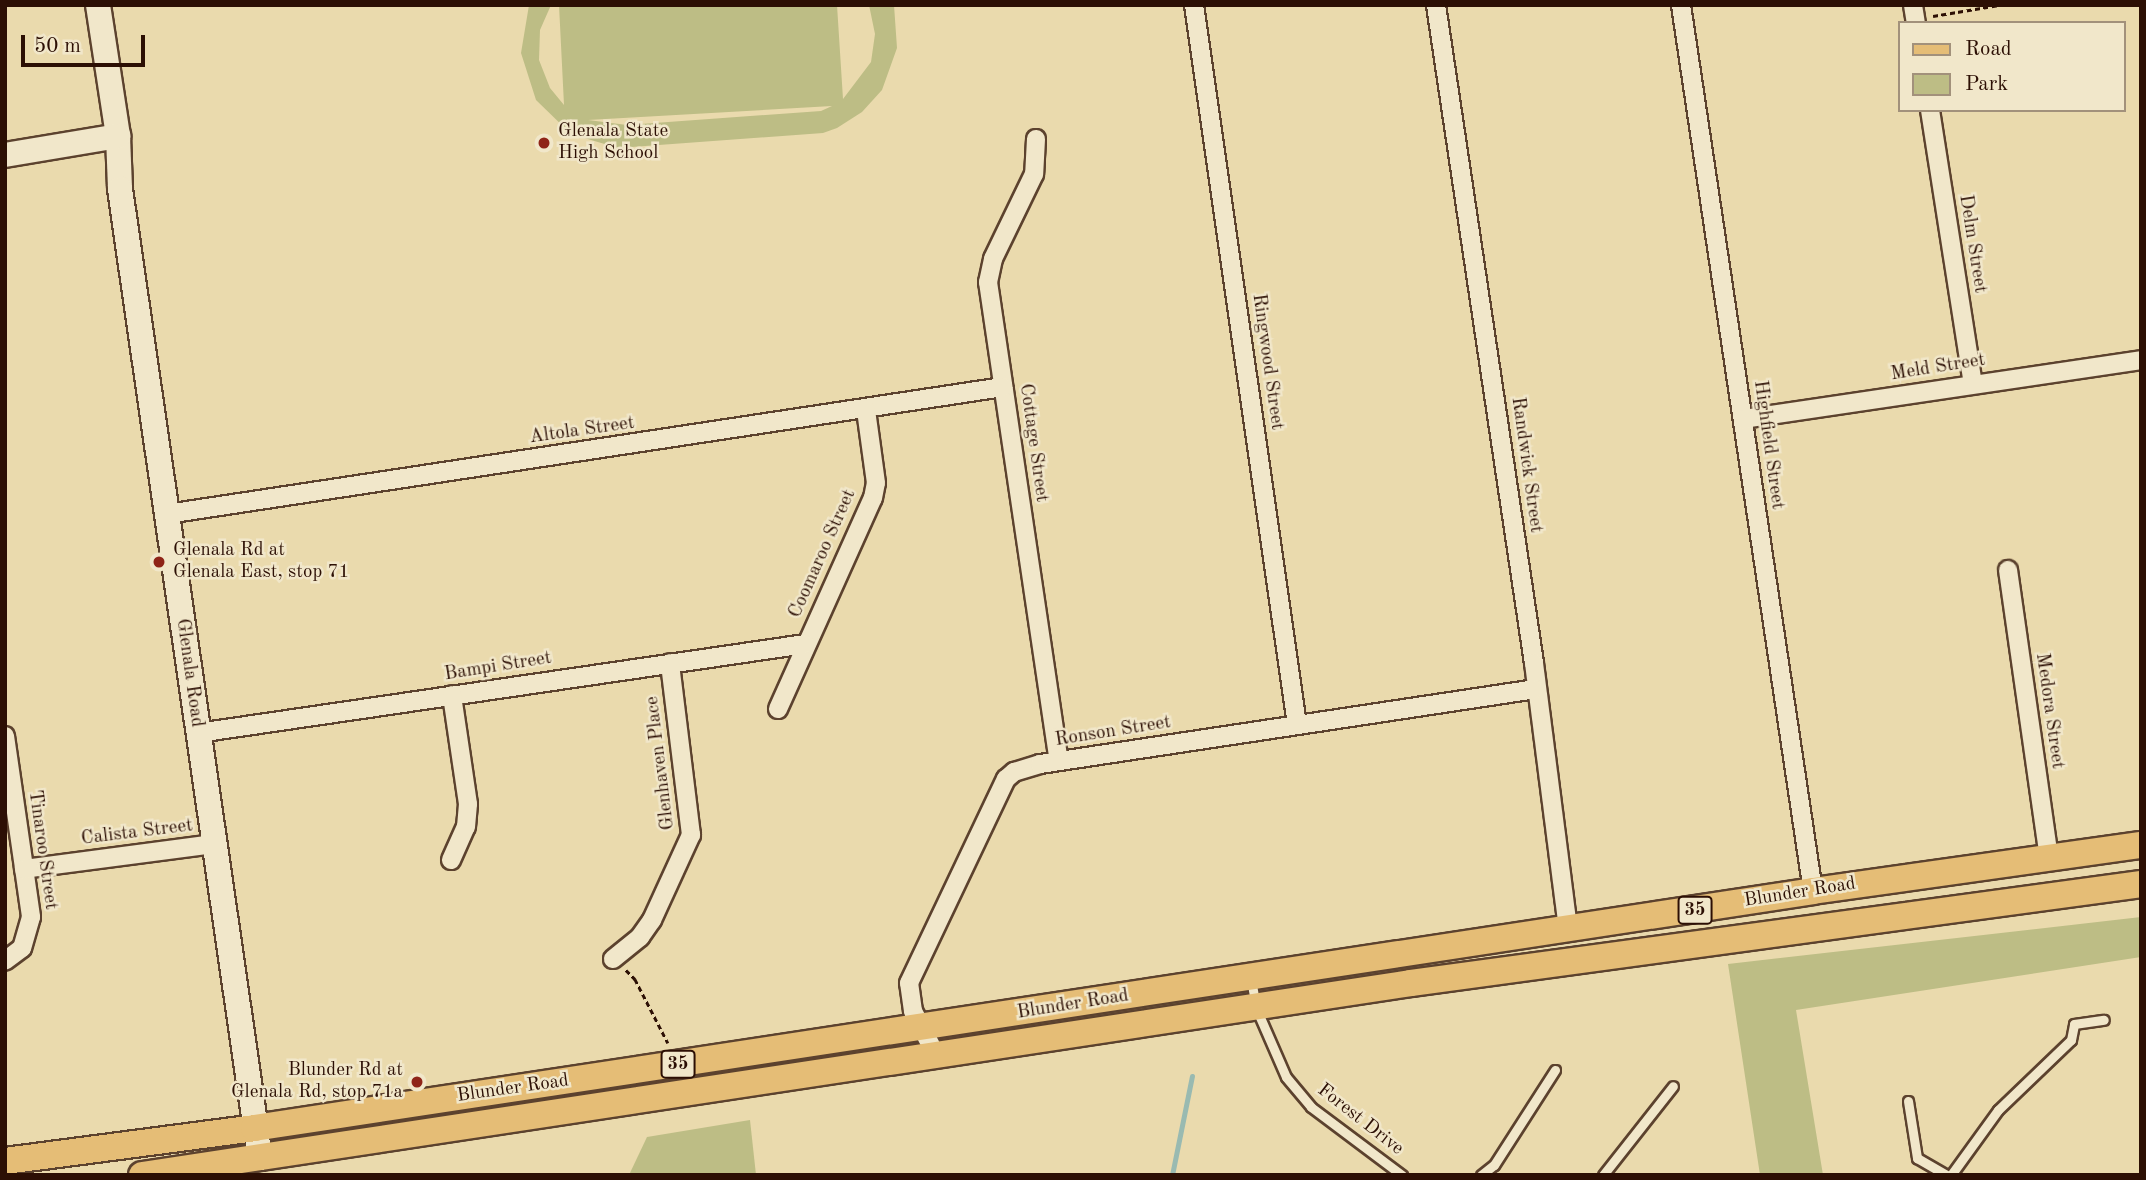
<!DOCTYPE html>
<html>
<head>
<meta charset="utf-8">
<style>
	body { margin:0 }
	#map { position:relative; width:2146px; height:1180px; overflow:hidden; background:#eadaad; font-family:"Old Standard TT",serif }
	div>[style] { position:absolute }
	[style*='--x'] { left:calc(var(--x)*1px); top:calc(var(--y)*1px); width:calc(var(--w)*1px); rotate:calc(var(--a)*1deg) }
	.green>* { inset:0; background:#bdbd85 }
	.stream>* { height:5px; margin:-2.5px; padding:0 2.5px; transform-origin:2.5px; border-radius:2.5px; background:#99bab1 }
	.path>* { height:2.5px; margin-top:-1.25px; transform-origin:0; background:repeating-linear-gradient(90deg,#2c0f04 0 5px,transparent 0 8.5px) }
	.roads { filter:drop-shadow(2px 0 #5c422e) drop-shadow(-2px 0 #5c422e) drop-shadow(0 2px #5c422e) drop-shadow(0 -2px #5c422e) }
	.lane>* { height:9px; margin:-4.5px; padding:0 4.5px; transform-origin:4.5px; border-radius:4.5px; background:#f1e7ca }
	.street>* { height:18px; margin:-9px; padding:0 9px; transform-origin:9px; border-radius:9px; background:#f1e7ca }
	.secondary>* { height:24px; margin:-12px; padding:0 12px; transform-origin:12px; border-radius:12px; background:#f1e7ca }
	.primary>* { height:26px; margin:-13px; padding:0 13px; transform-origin:13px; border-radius:13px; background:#e5bd76 }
	.dots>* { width:19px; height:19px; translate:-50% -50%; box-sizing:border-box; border:4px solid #f1e7ca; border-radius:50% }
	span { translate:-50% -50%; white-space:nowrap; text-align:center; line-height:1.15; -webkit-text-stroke:5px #f1e7ca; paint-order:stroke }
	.shield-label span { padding:2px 5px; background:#f1e7ca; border:2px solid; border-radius:5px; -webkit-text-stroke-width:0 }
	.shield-label { font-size:18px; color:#2c0f04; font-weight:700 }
	.poi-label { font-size:19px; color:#2c0f04 }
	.left { translate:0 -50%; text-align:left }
	.right { translate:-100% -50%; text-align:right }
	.street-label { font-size:19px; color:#2c0f04 }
	.frame { position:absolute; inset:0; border:7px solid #2c0f04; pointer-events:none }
	.legend { position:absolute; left:1898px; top:21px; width:228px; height:91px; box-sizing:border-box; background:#f1e7ca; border:2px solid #a2917b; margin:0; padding:9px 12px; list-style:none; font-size:21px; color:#2c0f04 }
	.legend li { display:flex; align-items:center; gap:14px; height:35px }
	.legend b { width:35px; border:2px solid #a2917b }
	.scale { position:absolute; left:21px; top:35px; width:124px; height:32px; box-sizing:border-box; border:4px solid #2c0f04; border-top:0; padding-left:9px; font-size:21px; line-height:24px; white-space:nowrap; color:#2c0f04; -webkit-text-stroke:5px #f1e7ca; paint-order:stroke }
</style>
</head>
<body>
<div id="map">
	<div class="green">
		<i style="clip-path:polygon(evenodd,529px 5px,551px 5px,540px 30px,539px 60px,550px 88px,564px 105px,559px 5px,837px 5px,843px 99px,871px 62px,875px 34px,869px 5px,894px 5px,897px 48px,882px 90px,862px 112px,837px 128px,823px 133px,618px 148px,571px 134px,536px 100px,521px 53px,529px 5px,832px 106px,821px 111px,627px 125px,588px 120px,832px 106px)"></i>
		<i style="clip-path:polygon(2141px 917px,2141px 957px,1796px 1010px,1823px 1175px,1760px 1175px,1728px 964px)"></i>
		<i style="clip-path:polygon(750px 1120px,756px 1175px,629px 1175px,647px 1137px)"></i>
	</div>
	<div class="stream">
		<i style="--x:1172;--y:1175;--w:101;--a:-78.6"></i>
	</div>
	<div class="path">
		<i style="--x:1933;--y:16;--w:67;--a:-9.5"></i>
		<i style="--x:626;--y:970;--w:13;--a:45"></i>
		<i style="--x:635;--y:979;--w:72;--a:62.7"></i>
	</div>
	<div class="roads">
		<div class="lane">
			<i style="--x:1251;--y:979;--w:29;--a:80"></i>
			<i style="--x:1256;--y:1008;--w:75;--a:66.5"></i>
			<i style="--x:1286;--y:1077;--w:39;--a:50"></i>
			<i style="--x:1311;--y:1107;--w:114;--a:36.8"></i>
			<i style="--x:1908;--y:1101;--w:58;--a:81"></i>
			<i style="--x:1917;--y:1158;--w:34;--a:30"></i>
			<i style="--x:1481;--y:1175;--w:16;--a:-38"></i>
			<i style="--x:1494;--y:1165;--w:113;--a:-57.3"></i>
			<i style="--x:1603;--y:1175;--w:113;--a:-51.8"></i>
			<i style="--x:1951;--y:1175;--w:80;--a:-54.1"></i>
			<i style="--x:1998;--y:1110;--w:101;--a:-43.8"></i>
			<i style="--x:2071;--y:1040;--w:16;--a:-79"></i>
			<i style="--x:2074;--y:1024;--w:30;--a:-8"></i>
		</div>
		<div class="street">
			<i style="--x:1194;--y:5;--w:727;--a:81.86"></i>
			<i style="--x:1436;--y:5;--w:665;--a:81.53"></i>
			<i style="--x:1534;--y:663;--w:269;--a:82.7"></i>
			<i style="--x:1681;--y:5;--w:896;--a:81.53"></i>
			<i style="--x:1913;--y:5;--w:18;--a:81"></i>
			<i style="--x:1930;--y:110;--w:277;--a:81.1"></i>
			<i style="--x:1036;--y:139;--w:35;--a:93"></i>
			<i style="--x:1034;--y:174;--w:94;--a:115.8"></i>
			<i style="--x:993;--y:259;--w:24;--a:102"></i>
			<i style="--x:988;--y:282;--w:484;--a:81.6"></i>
			<i style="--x:1743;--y:419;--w:402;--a:-8.4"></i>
			<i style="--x:167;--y:514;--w:846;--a:-8.64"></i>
			<i style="--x:2008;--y:570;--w:291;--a:81.9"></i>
			<i style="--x:778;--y:709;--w:231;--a:-65.8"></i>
			<i style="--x:873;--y:498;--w:15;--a:-79"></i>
			<i style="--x:876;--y:483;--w:74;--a:-97.8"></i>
			<i style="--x:198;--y:733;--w:613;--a:-8.34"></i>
			<i style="--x:5;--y:736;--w:183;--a:81.8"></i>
			<i style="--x:31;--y:917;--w:32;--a:106"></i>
			<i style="--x:22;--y:948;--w:21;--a:143"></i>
			<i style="--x:451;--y:860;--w:36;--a:-66"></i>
			<i style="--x:466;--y:827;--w:23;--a:-85"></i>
			<i style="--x:468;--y:804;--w:110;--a:-98.4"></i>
			<i style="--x:24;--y:869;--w:192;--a:-7.5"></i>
			<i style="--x:613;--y:959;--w:35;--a:-39"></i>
			<i style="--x:640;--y:937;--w:21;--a:-55"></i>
			<i style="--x:652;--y:920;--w:94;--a:-65.4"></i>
			<i style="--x:691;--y:835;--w:173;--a:-97"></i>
			<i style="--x:937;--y:1057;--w:52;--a:-117.6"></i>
			<i style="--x:913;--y:1011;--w:28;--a:-98"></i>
			<i style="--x:909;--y:983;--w:226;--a:-64.6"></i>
			<i style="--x:1006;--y:779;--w:11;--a:-41"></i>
			<i style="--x:1014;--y:772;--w:27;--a:-17"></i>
			<i style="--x:1040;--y:764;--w:500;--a:-8.6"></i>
		</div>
		<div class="secondary">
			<i style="--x:98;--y:5;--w:133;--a:81.3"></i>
			<i style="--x:118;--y:136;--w:53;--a:87.8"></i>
			<i style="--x:120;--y:189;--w:979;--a:81.78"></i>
			<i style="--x:5;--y:155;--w:115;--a:-9.5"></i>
		</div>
		<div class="primary">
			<i style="--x:5;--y:1161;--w:251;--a:-7.5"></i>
			<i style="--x:254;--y:1128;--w:1577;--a:-8.64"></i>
			<i style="--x:1813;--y:891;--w:331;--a:-8"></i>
			<i style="--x:142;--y:1175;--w:1283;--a:-8.6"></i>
			<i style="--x:1411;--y:983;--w:737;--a:-7.72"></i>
		</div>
	</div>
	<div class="dots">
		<i style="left:544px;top:143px;background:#8f2418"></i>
		<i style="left:159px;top:562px;background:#8f2418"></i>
		<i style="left:417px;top:1082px;background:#8f2418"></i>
	</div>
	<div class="shield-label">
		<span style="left:1695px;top:910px">35</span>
		<span style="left:678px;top:1064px">35</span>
	</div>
	<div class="poi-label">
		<span class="left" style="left:558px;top:143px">Glenala State<br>High School</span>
		<span class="left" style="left:173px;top:562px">Glenala Rd at<br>Glenala East, stop 71</span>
		<span class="right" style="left:403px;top:1082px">Blunder Rd at<br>Glenala Rd, stop 71a</span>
	</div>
	<div class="street-label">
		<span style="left:1972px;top:244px;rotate:81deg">Delm Street</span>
		<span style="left:1267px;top:362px;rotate:82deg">Ringwood Street</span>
		<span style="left:1938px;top:368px;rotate:-9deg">Meld Street</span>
		<span style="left:582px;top:431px;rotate:-8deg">Altola Street</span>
		<span style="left:1033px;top:443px;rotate:82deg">Cottage Street</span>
		<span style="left:1768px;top:445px;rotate:82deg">Highfield Street</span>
		<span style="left:1526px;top:465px;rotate:82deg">Randwick Street</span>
		<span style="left:823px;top:554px;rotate:-66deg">Coomaroo Street</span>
		<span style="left:498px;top:667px;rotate:-9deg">Bampi Street</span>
		<span style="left:189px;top:673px;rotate:82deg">Glenala Road</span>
		<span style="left:2049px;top:711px;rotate:82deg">Medora Street</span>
		<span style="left:1113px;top:732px;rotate:-9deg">Ronson Street</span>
		<span style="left:661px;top:763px;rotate:-97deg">Glenhaven Place</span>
		<span style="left:137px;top:833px;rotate:-7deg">Calista Street</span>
		<span style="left:42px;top:850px;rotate:82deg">Tinaroo Street</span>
		<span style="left:1800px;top:893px;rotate:-9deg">Blunder Road</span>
		<span style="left:1073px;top:1005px;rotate:-9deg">Blunder Road</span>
		<span style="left:513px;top:1089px;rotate:-8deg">Blunder Road</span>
		<span style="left:1360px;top:1120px;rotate:38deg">Forest Drive</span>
	</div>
	<div class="frame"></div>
	<ul class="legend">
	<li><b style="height:9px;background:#e5bd76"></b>Road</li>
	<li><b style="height:19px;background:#bdbd85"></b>Park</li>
	</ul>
	<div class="scale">50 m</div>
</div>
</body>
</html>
